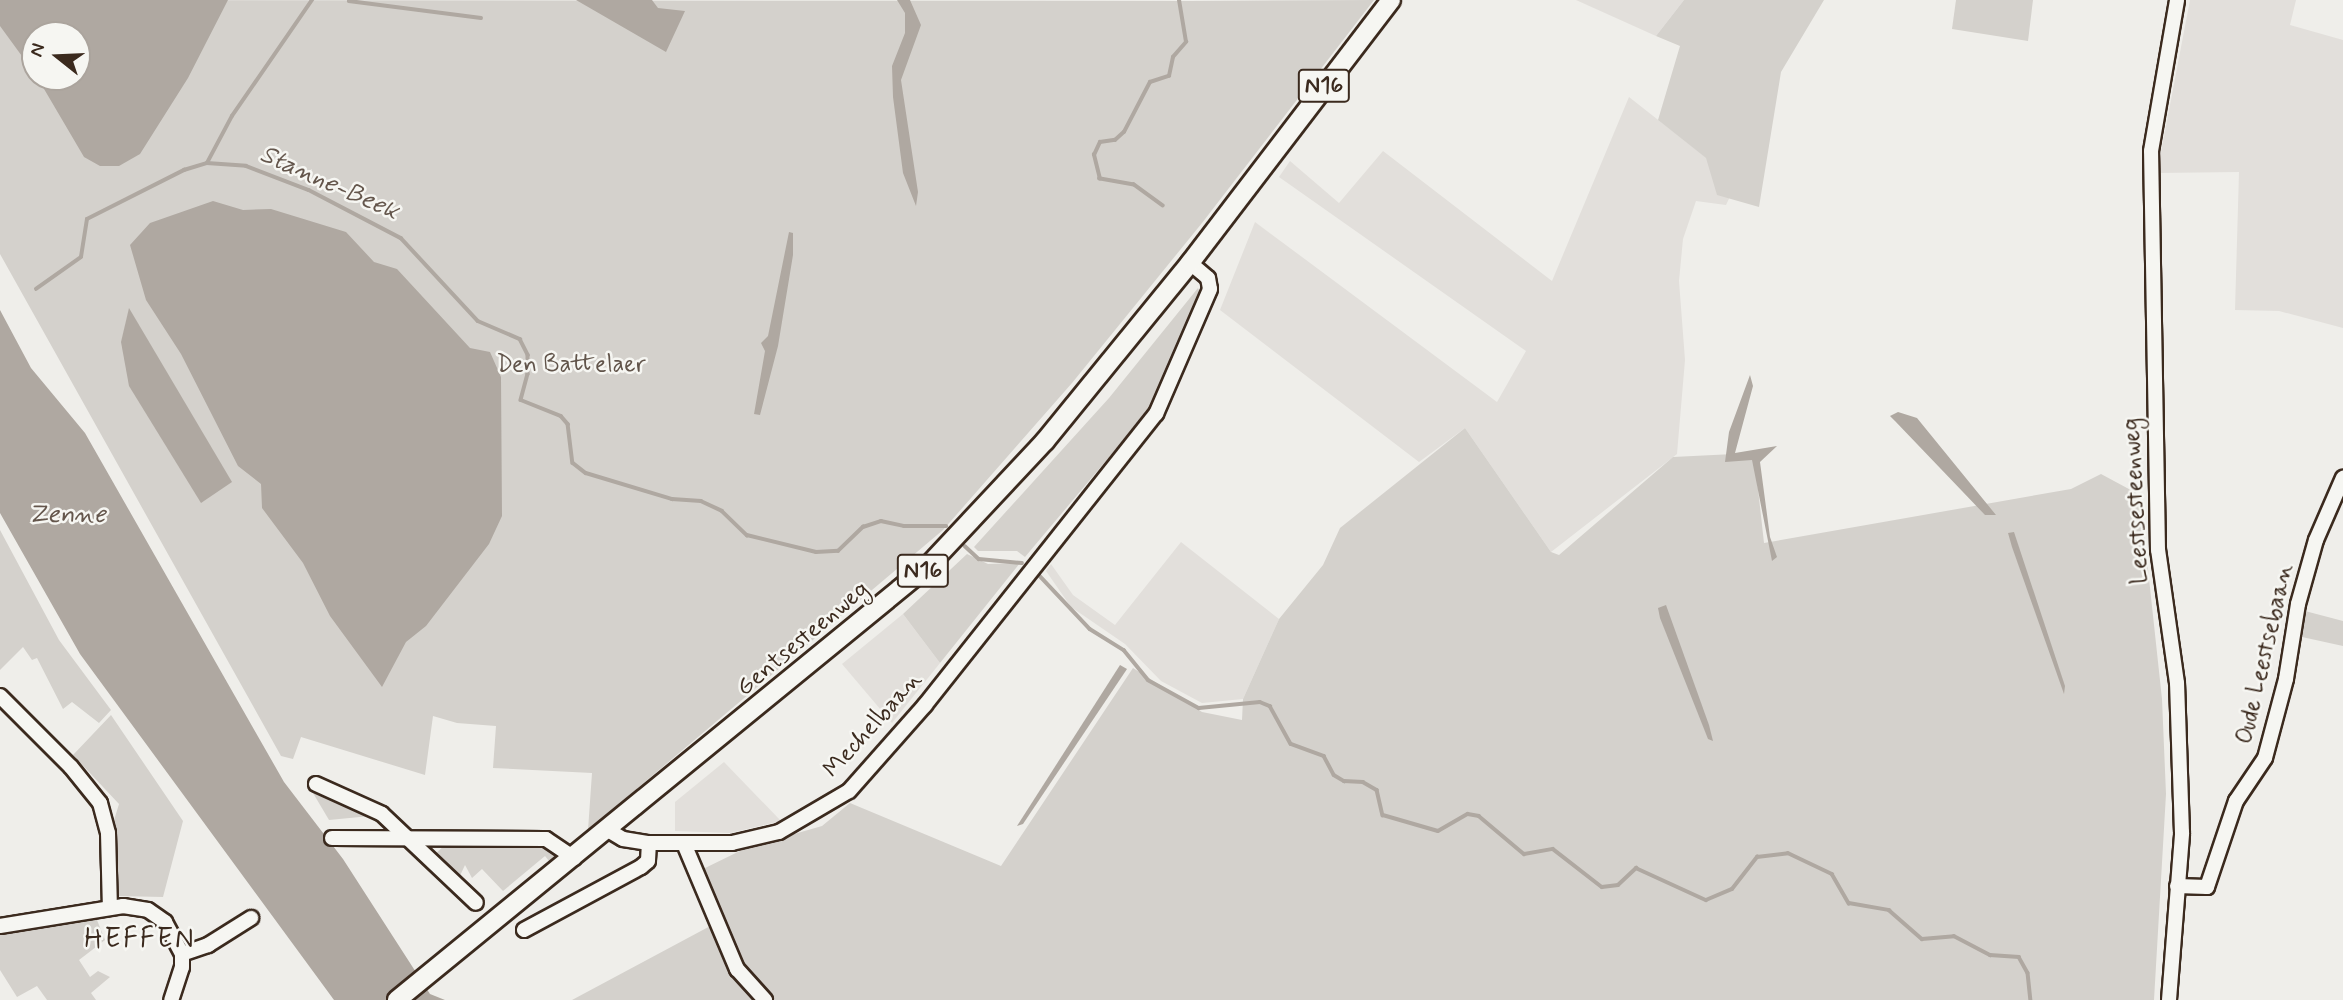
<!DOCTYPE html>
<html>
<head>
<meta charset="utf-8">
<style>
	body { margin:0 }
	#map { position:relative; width:2343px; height:1000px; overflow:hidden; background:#efeeea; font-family:Mynerve,sans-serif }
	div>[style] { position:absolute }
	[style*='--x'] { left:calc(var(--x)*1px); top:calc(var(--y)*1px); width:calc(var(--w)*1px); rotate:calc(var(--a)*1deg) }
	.built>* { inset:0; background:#e2dfdb }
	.green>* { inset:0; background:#d4d1cc }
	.water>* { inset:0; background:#afa8a1 }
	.stream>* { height:3.5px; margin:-1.75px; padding:0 1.75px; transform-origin:1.75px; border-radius:1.75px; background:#afa8a1 }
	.roads { filter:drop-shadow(2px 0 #3b2a1e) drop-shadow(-2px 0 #3b2a1e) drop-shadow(0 2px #3b2a1e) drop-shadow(0 -2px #3b2a1e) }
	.minor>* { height:14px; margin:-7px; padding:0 7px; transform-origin:7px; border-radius:7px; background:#f6f6f2 }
	.major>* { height:18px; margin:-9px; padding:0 9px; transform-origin:9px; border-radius:9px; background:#f6f6f2 }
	span { translate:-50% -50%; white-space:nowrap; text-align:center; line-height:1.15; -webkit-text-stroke:5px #f6f6f2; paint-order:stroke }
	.shield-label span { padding:2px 5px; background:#f6f6f2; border:2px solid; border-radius:5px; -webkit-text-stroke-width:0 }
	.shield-label { font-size:23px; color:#3b2a1e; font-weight:700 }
	.park-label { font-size:24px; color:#61544a }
	.street-label { font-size:24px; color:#3b2a1e }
	.water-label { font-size:26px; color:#64564c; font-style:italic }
	.quarter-label { font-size:28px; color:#3b2a1e; letter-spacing:2px }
	.north { position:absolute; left:21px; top:21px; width:70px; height:70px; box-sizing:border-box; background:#f6f6f2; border:2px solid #aba49d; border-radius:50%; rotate:288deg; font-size:19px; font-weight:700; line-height:28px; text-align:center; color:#3b2a1e }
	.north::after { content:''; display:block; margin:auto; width:24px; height:32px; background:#3b2a1e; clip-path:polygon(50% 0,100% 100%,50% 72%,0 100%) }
</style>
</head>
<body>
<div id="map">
	<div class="built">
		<i style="clip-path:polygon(1576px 0,1684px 0,1656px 36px)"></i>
		<i style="clip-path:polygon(2190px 0,2296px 0,2290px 25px,2343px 40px,2343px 328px,2279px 311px,2235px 310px,2239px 172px,2157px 173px)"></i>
		<i style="clip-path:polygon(1629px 97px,1737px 182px,1726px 205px,1696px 201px,1683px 239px,1679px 281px,1685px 360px,1677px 454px,1551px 552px,1465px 428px,1419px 462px,1220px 310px,1255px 222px,1497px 402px,1526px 351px,1279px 177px,1290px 161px,1339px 203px,1383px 151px,1552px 281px)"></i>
		<i style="clip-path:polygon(1181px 542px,1279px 619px,1243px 699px,1202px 703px,1161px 681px,1125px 644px,1071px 607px,1046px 571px,1051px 564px,1073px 595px,1115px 625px)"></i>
		<i style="clip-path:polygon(903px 614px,940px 663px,892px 723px,842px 664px)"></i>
		<i style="clip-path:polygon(724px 762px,781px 821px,730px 833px,675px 831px,675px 802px)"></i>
	</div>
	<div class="green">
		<i style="clip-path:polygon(evenodd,0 0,1190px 1px,1374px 0,1202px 223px,1072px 383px,943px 530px,588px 830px,592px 773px,493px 768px,496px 726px,457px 723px,433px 716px,425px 775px,301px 737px,293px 759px,281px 756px,0 254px,0 0,35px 35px,77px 35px,77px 77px,35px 77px,35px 35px)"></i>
		<i style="clip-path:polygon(1684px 0,1824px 0,1781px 72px,1759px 207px,1717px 195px,1706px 158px,1658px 120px,1680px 46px,1656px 36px)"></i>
		<i style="clip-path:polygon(1956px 0,2033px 0,2028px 41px,1952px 29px)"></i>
		<i style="clip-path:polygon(1198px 288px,1201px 295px,1152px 406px,1025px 557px,1017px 551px,978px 551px,974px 547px,1109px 398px)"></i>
		<i style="clip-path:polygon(1465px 428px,1551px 552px,1559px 555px,1673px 457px,1754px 453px,1764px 543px,2071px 489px,2101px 474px,2140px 495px,2162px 699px,2166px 794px,2154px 1000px,572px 1000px,714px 924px,701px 870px,746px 848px,822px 826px,850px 803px,1001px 866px,1133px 668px,1202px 712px,1242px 720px,1243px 699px,1279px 619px,1323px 565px,1340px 528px)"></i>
		<i style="clip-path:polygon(0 530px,59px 640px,111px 710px,99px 723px,72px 702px,63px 709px,37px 658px,32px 660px,23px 647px,0 670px)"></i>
		<i style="clip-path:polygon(967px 554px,988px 564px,1020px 563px,940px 663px,903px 614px)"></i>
		<i style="clip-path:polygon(2305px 611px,2343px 621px,2343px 646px,2302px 637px)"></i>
		<i style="clip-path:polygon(111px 715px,183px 821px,163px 897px,116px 896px,111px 830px,119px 804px,73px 755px)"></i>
		<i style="clip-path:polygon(310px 788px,370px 816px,329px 820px)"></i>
		<i style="clip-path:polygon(445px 845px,553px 848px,558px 853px,549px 861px,545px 856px,503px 891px,482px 869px,472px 878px,465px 865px,457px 882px,433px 856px)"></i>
		<i style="clip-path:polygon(95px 915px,105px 940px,79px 960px,90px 977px,98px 971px,110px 977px,91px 993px,96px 1000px,47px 1000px,37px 986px,17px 997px,0 970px,0 932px)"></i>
	</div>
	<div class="water">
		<i style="clip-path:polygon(0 0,228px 0,188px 78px,140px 154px,119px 166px,100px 166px,84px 157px,37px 77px,77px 77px,77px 35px,35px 35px,35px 74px,0 26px)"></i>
		<i style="clip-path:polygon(576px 0,652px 0,658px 8px,685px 11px,666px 52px)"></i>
		<i style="clip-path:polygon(897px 0,910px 0,921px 25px,901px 80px,918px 192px,916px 206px,903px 173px,893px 97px,892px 66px,905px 33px,905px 13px)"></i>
		<i style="clip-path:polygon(213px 201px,243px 210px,271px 209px,346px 232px,374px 262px,397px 269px,470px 348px,490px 352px,501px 377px,502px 516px,489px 544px,426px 626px,406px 642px,382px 687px,330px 616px,303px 563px,262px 508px,261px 484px,238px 466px,181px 354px,146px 300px,130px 245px,150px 223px)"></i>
		<i style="clip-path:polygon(789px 232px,793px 233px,793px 255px,778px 346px,760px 415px,754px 414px,765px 351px,761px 343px,768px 336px)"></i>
		<i style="clip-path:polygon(129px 308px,232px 482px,201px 503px,129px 386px,121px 342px)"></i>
		<i style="clip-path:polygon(0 310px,31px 368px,85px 433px,284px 782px,343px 859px,430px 994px,445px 1000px,334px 1000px,80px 654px,0 513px)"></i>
		<i style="clip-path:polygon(1750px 375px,1753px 386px,1735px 453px,1777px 446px,1760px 462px,1770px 537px,1777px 557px,1772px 561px,1752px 460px,1725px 462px,1729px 432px)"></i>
		<i style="clip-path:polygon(1898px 412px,1917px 418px,1996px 515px,1985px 515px,1895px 421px,1890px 416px)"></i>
		<i style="clip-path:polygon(2014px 532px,2065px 686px,2064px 694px,2012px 547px,2008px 533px)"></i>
		<i style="clip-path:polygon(1666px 605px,1709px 725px,1713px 741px,1708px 739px,1660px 618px,1658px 608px)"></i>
		<i style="clip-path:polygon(1120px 665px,1127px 669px,1023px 824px,1017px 826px)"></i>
	</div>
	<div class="stream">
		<i style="--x:349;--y:1;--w:133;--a:7.3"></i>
		<i style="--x:207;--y:163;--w:53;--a:-62"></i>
		<i style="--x:232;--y:116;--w:141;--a:-55.4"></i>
		<i style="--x:1163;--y:206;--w:36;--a:-144"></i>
		<i style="--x:1134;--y:185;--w:35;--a:-170"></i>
		<i style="--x:1100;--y:179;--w:25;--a:-104"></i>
		<i style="--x:1094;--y:155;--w:14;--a:-65"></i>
		<i style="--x:1100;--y:142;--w:15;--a:-8"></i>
		<i style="--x:1115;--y:140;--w:12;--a:-42"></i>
		<i style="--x:1124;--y:132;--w:56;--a:-62.5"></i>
		<i style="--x:1150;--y:82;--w:20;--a:-18"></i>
		<i style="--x:1169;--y:76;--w:19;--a:-78"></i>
		<i style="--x:1173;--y:57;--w:20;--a:-49"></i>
		<i style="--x:1186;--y:42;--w:43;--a:-99.5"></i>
		<i style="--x:36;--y:289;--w:55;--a:-35.4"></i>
		<i style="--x:81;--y:257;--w:38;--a:-81"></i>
		<i style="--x:87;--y:219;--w:109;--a:-26.8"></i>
		<i style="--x:184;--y:170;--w:24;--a:-17"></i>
		<i style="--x:207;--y:163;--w:39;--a:4"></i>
		<i style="--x:246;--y:166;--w:67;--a:20.9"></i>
		<i style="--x:309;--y:190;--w:104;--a:27.6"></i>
		<i style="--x:401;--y:238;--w:113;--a:47.1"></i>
		<i style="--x:478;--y:321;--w:46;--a:23.2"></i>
		<i style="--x:520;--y:339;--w:18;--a:63"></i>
		<i style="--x:528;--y:355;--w:19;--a:90"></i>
		<i style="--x:528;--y:374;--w:27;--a:105"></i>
		<i style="--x:521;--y:400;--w:43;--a:21.8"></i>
		<i style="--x:561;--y:416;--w:11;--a:49"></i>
		<i style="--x:568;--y:424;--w:39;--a:83"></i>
		<i style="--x:573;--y:463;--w:16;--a:38"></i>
		<i style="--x:586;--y:473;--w:90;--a:16.8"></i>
		<i style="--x:672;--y:499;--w:29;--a:4"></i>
		<i style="--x:701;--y:501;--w:23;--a:25"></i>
		<i style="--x:722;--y:511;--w:35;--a:44"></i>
		<i style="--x:747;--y:535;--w:71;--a:13.8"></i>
		<i style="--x:816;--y:552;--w:22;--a:-3"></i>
		<i style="--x:838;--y:551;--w:35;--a:-44"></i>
		<i style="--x:863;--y:527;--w:19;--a:-18"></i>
		<i style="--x:881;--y:521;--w:24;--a:12"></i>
		<i style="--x:904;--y:526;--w:42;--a:0"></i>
		<i style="--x:965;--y:546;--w:19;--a:43"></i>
		<i style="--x:979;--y:559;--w:43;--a:5.3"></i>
		<i style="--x:1039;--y:575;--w:74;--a:46.6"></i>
		<i style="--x:1090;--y:629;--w:40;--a:32"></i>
		<i style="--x:1124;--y:650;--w:38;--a:51"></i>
		<i style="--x:1148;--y:680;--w:58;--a:28.8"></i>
		<i style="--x:1199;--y:708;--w:61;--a:-5.6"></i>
		<i style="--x:1260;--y:702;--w:11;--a:22"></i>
		<i style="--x:1270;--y:706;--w:43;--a:61.1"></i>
		<i style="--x:1291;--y:744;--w:35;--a:20"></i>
		<i style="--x:1324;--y:756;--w:21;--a:62"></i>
		<i style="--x:1334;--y:775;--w:12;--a:31"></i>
		<i style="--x:1344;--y:781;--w:19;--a:3"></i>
		<i style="--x:1363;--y:782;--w:16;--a:30"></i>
		<i style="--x:1377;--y:790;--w:26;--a:77"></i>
		<i style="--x:1383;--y:815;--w:57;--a:16.2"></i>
		<i style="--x:1438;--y:831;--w:34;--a:-30"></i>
		<i style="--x:1468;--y:814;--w:11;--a:10"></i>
		<i style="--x:1479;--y:816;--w:59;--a:40.2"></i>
		<i style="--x:1524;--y:854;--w:29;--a:-10"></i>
		<i style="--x:1553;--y:849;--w:62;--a:37.8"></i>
		<i style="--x:1602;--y:887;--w:16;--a:-7"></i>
		<i style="--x:1618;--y:885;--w:25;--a:-43"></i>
		<i style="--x:1636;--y:868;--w:77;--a:24.6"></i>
		<i style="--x:1706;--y:900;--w:28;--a:-23"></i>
		<i style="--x:1732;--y:889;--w:41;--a:-52"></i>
		<i style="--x:1757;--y:857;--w:31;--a:-7"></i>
		<i style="--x:1788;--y:853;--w:49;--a:25.5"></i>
		<i style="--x:1832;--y:874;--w:34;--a:60"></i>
		<i style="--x:1849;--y:903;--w:41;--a:9.9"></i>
		<i style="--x:1889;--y:910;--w:44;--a:41.3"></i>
		<i style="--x:1922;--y:939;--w:32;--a:-5"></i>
		<i style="--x:1954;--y:936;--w:41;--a:27.8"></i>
		<i style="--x:1990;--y:955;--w:29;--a:4"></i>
		<i style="--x:2019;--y:957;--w:18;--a:61"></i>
		<i style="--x:2028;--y:973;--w:27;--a:84"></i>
	</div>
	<div class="roads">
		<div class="minor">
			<i style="--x:0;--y:696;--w:100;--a:45"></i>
			<i style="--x:71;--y:767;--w:46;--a:51.1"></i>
			<i style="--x:100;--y:803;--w:31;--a:75"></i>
			<i style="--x:108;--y:833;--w:75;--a:88.5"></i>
			<i style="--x:316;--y:784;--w:72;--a:24.4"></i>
			<i style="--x:382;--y:814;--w:129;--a:43.4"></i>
			<i style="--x:608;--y:830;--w:17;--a:31"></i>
			<i style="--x:623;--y:839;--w:26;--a:9"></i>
			<i style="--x:649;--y:843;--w:83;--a:0"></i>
			<i style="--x:732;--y:843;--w:48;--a:-13.2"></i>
			<i style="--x:779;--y:832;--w:81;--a:-30.4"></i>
			<i style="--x:849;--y:791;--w:115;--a:-48.5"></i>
			<i style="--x:925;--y:705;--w:372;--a:-51.6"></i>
			<i style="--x:1156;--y:414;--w:136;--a:-66.6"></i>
			<i style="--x:1210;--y:289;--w:11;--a:-100"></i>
			<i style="--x:1208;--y:278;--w:23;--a:-140"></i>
			<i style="--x:332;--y:838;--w:214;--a:0.3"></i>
			<i style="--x:546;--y:839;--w:34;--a:34"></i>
			<i style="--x:685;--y:846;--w:134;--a:67.1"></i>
			<i style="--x:737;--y:969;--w:42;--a:47.9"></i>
			<i style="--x:2177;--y:886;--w:30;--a:2"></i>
			<i style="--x:2207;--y:887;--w:91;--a:-71.4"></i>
			<i style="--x:2236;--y:801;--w:52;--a:-56"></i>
			<i style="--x:2265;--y:758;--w:82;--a:-75.1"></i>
			<i style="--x:2286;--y:679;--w:76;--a:-80.9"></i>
			<i style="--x:2298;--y:604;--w:66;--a:-74.3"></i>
			<i style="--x:2316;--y:540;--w:68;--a:-66.5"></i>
			<i style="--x:0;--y:926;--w:125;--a:-9.2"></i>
			<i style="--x:123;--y:906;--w:25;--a:9"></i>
			<i style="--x:148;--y:910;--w:21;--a:35"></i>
			<i style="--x:165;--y:922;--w:36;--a:62"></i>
			<i style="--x:182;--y:954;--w:13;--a:90"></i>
			<i style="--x:182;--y:967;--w:35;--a:108"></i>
			<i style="--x:524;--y:930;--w:133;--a:-28.3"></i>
			<i style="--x:641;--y:867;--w:9;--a:-41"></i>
			<i style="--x:648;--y:861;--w:18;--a:-87"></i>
			<i style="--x:182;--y:954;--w:28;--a:-19"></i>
			<i style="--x:208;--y:945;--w:51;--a:-32.1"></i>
			<i style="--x:2169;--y:1000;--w:168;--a:-85.5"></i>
			<i style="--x:2182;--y:833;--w:150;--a:-91.9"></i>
			<i style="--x:2177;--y:683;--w:134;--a:-98.1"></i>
			<i style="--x:2158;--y:550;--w:399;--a:-91"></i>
			<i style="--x:2151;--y:151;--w:153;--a:-80.2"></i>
		</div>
		<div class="major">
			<i style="--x:397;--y:1000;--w:686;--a:-39.26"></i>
			<i style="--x:928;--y:566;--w:171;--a:-46.9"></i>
			<i style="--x:1045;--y:441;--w:230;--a:-50.8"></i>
			<i style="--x:1190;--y:263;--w:331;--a:-52.6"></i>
		</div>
	</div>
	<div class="shield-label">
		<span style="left:1324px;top:86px">N16</span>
		<span style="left:923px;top:571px">N16</span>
	</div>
	<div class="park-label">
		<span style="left:571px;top:365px">Den Battelaer</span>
	</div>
	<div class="street-label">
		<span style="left:2136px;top:501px;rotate:-93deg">Leestsesteenweg</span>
		<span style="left:803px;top:639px;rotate:-40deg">Gentsesteenweg</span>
		<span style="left:2265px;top:654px;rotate:-77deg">Oude Leestsebaan</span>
		<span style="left:873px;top:725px;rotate:-48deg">Mechelbaan</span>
	</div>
	<div class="water-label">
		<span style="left:329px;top:184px;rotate:24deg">Stanne-Beek</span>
		<span style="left:67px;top:516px">Zenne</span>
	</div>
	<div class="quarter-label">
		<span style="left:140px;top:940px">HEFFEN</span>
	</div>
	<div class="north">N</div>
</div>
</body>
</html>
